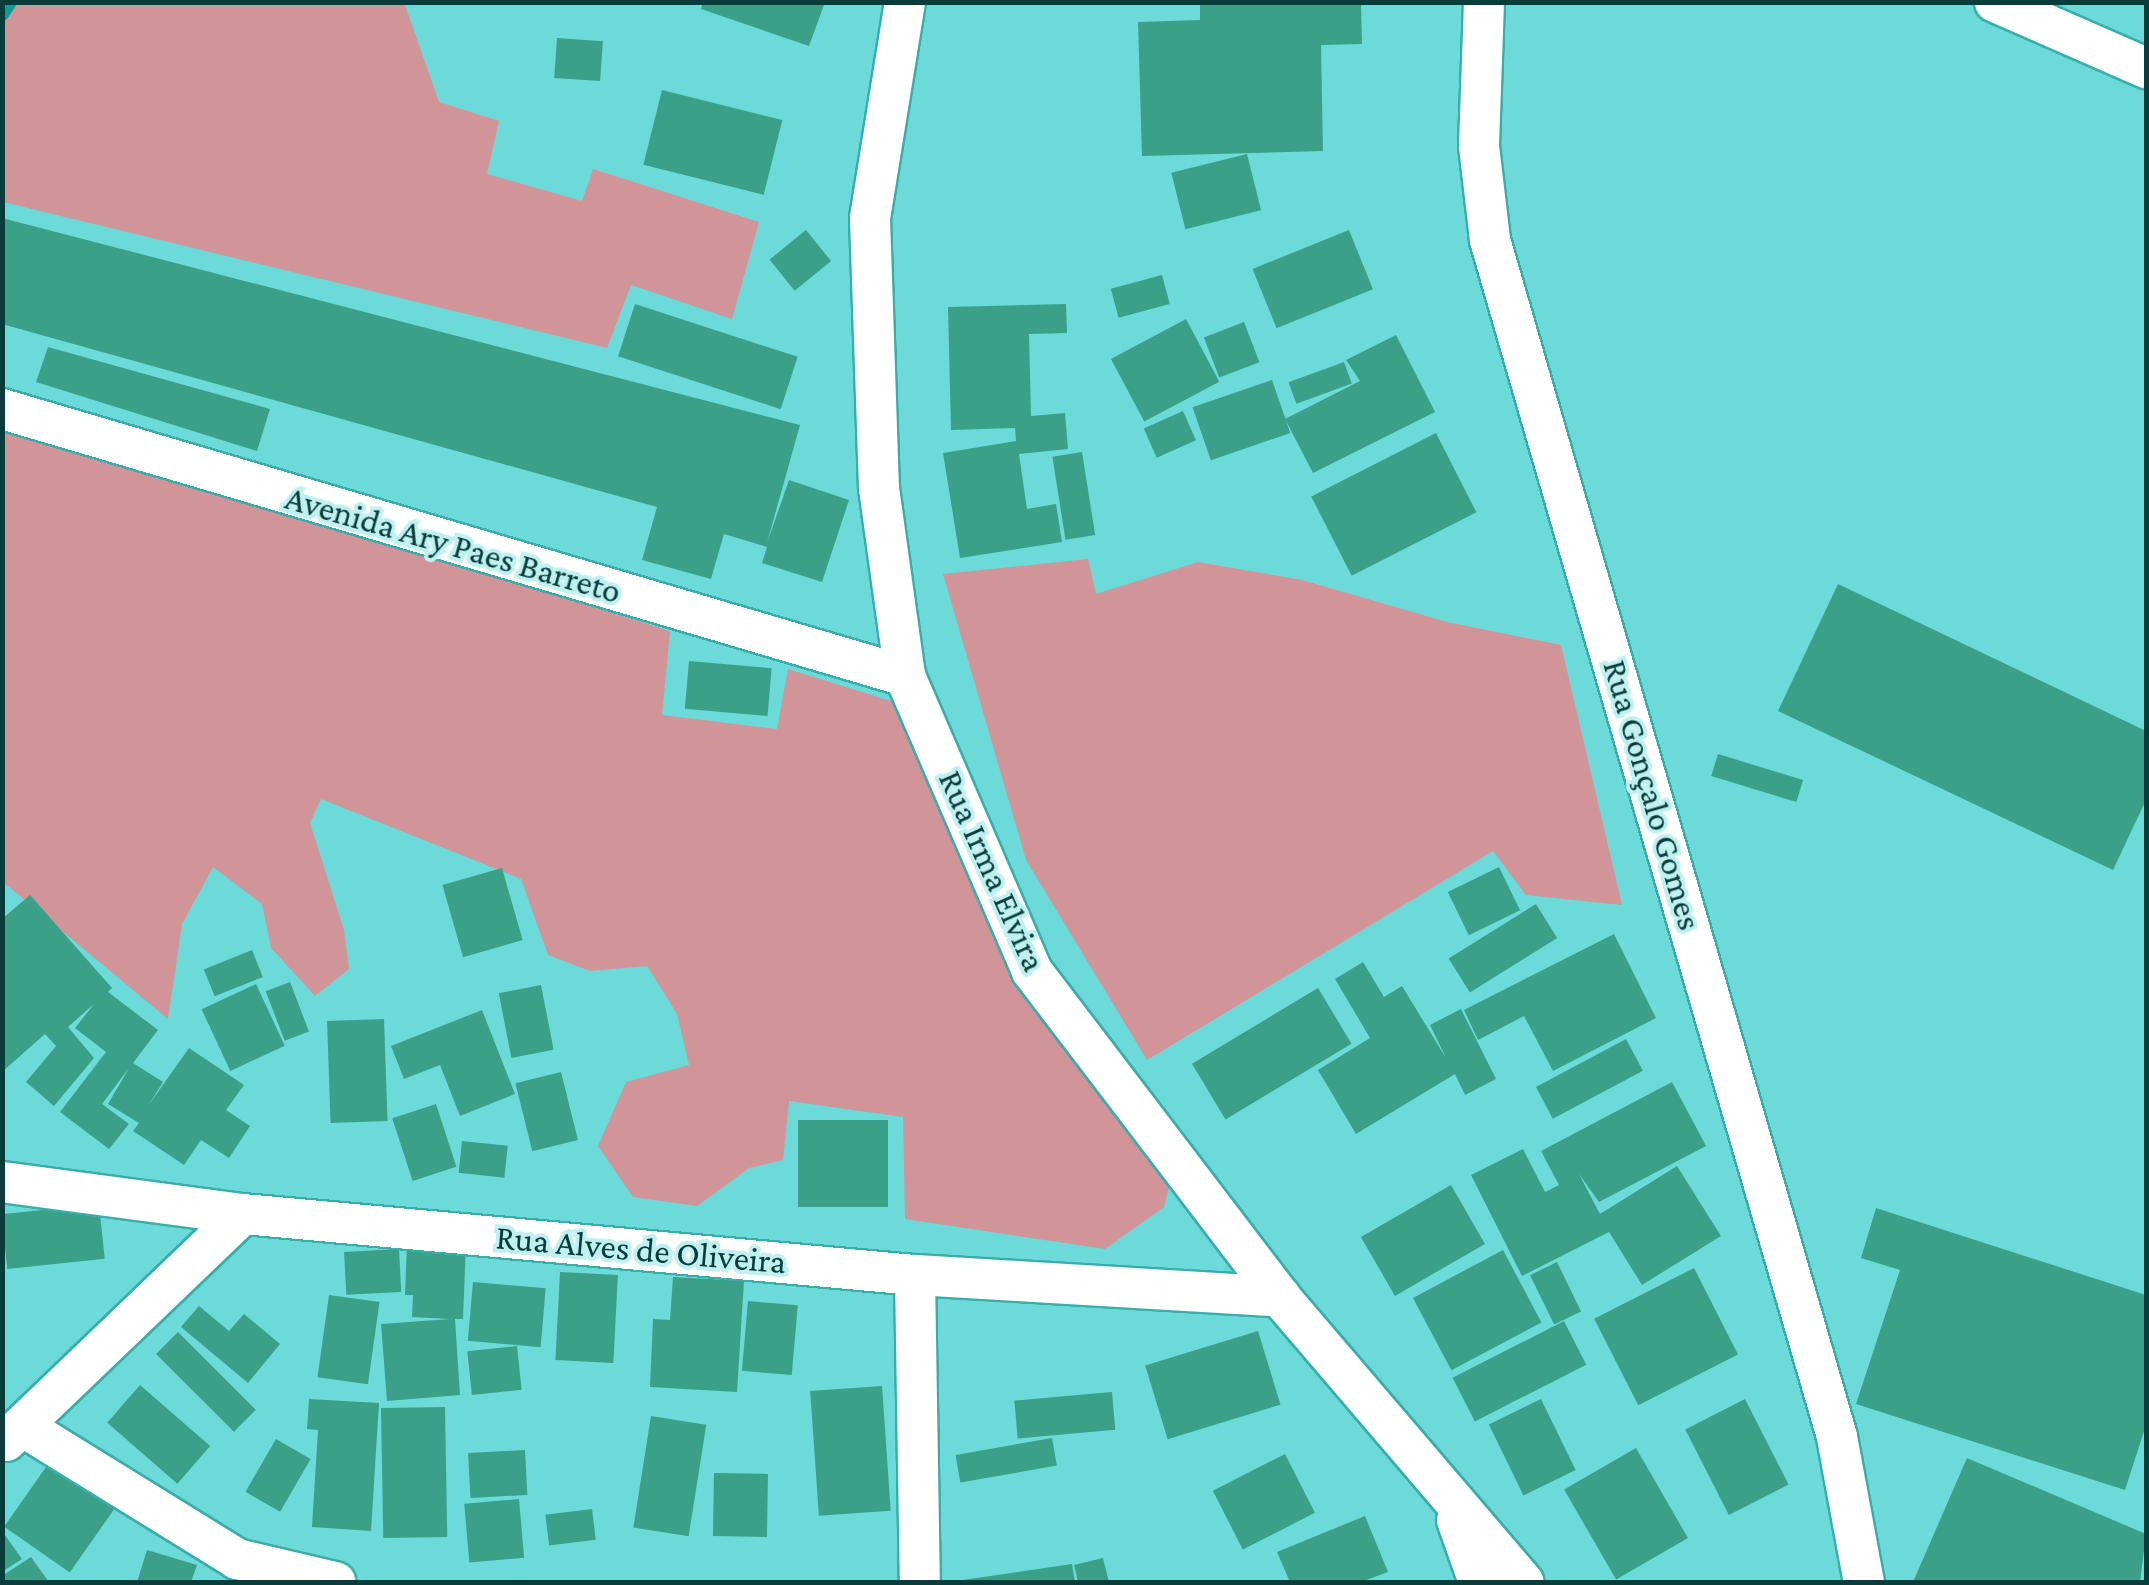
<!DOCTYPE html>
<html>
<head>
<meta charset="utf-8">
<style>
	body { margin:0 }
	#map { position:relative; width:2149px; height:1585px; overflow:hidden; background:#6cdad8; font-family:"Crimson Pro",serif }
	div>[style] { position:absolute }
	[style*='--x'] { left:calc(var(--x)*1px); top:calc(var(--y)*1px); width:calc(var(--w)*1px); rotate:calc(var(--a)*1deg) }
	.green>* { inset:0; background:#d19498 }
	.stream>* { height:14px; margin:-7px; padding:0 7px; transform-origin:7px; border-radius:7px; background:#0a9d9c }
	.building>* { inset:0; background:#3aa188; transform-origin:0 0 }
	.roads { filter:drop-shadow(2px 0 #39adac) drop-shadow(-2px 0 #39adac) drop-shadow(0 2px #39adac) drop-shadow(0 -2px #39adac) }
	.street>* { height:40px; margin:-20px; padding:0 20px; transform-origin:20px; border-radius:20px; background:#fff }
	span { translate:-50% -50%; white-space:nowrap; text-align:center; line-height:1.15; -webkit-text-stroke:8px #c0f1f0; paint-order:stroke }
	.street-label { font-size:35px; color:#093c3b }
	.frame { position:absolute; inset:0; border:5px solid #093c3b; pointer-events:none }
</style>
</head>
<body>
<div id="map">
	<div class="green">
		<i style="clip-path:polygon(404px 2px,439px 102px,499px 121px,487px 174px,582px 201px,593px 169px,759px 222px,732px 319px,631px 285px,607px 348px,3px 202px,3px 3px)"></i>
		<i style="clip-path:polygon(2px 424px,670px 631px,662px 715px,777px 729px,788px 669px,897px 703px,1171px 1179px,1164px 1207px,1105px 1249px,905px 1219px,903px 1117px,789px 1101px,783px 1160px,749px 1168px,697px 1206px,633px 1197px,598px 1146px,626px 1082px,689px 1065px,677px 1014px,647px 966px,590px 971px,548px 955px,521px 879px,321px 799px,310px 823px,344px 930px,349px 969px,315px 996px,271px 948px,262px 904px,213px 867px,182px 924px,168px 1019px,3px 882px)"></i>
		<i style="clip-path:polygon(1088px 559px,1096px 594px,1198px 562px,1302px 580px,1447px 622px,1561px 645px,1622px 905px,1526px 895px,1493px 851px,1147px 1060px,1026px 860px,943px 574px)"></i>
	</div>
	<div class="stream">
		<i style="--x:2;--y:14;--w:14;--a:-56"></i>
	</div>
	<div class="building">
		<i style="clip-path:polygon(703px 2px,825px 2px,809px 46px,701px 9px)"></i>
		<i style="clip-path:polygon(1200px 2px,1361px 2px,1362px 44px,1321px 45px,1323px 151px,1142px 156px,1138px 22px,1200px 20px)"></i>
		<i style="left:557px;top:38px;width:46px;height:40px;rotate:4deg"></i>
		<i style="left:662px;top:90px;width:124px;height:77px;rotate:14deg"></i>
		<i style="left:1247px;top:154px;width:58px;height:78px;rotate:76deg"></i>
		<i style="clip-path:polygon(2px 218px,800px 425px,767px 543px,789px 480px,849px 500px,822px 582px,762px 563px,767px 547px,724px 534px,711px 579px,642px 560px,657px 507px,2px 324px)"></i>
		<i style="left:806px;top:230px;width:40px;height:47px;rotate:51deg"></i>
		<i style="left:1349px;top:230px;width:64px;height:104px;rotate:68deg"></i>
		<i style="left:1162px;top:275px;width:30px;height:53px;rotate:75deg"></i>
		<i style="left:635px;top:304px;width:171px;height:55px;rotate:18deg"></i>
		<i style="clip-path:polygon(1066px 304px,1067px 333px,1029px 334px,1031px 416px,1065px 413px,1068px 449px,1019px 454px,1027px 509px,1056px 504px,1062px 542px,960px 558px,943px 453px,1016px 441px,1015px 428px,951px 430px,948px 307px)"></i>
		<i style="left:1186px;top:319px;width:71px;height:85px;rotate:62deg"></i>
		<i style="left:1244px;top:322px;width:43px;height:43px;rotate:69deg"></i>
		<i style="clip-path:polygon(1396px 335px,1435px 412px,1313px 473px,1285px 419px,1360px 381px,1346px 360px)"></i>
		<i style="clip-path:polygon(48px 347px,270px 409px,257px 451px,36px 382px)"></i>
		<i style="left:1344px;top:362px;width:23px;height:59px;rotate:70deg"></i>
		<i style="left:1272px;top:380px;width:56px;height:84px;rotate:71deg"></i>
		<i style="left:1183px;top:411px;width:32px;height:43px;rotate:66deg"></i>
		<i style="left:1436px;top:433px;width:89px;height:140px;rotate:63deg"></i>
		<i style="left:1082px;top:452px;width:84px;height:30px;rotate:81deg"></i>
		<i style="clip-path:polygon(1838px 584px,2146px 731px,2146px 800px,2113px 870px,1778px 711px)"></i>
		<i style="left:689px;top:661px;width:83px;height:48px;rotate:5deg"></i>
		<i style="left:1718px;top:754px;width:89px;height:23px;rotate:17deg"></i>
		<i style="left:1499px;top:867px;width:48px;height:57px;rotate:64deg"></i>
		<i style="left:502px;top:868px;width:75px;height:62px;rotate:74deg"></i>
		<i style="clip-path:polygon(30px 895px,112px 988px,108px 992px,158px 1030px,133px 1063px,163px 1082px,148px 1106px,189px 1048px,244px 1085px,226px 1110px,250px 1126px,229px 1158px,201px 1140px,184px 1165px,133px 1131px,139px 1123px,108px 1104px,129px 1068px,102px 1104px,129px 1124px,109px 1149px,60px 1112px,106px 1052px,75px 1028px,94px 1004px,68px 1027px,94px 1058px,54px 1106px,26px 1082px,56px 1046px,45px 1034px,2px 1072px,2px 919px)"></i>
		<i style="left:1536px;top:904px;width:40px;height:103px;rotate:58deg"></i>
		<i style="clip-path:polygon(1614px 934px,1656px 1018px,1553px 1071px,1524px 1016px,1478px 1040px,1464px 1010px)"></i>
		<i style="left:252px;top:950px;width:29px;height:52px;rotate:68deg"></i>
		<i style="clip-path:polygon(1363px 962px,1384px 997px,1402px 986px,1446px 1058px,1430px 1025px,1461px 1009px,1496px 1079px,1465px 1095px,1455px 1074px,1356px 1134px,1318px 1070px,1370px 1038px,1335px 979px)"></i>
		<i style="left:290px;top:982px;width:53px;height:26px;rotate:69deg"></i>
		<i style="left:256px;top:984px;width:68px;height:60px;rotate:65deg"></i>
		<i style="left:541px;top:985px;width:66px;height:43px;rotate:79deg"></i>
		<i style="left:1318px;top:988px;width:65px;height:147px;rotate:59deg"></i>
		<i style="clip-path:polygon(482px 1010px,515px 1094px,460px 1116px,440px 1065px,404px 1079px,391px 1046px)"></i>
		<i style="left:384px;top:1019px;width:102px;height:57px;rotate:88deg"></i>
		<i style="left:1626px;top:1039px;width:36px;height:102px;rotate:62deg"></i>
		<i style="left:561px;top:1072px;width:70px;height:47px;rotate:76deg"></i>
		<i style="clip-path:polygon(1672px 1082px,1706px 1146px,1599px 1202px,1579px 1174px,1600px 1214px,1677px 1166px,1721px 1236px,1642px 1285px,1609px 1232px,1522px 1276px,1471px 1175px,1523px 1149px,1545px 1192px,1559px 1185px,1541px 1151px)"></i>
		<i style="left:436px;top:1104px;width:66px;height:46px;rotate:72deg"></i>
		<i style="left:888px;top:1120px;width:87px;height:90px;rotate:90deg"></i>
		<i style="left:462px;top:1141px;width:46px;height:32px;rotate:6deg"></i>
		<i style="left:1451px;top:1185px;width:68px;height:104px;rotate:60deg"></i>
		<i style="left:99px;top:1204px;width:55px;height:98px;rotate:84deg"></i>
		<i style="clip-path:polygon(1876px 1208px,2146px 1295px,2146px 1425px,2125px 1490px,1856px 1404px,1900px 1270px,1861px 1258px)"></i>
		<i style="clip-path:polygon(407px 1243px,466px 1245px,463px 1319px,455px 1319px,460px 1395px,387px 1401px,381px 1324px,450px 1319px,412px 1317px,413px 1295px,405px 1295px)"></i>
		<i style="left:399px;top:1249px;width:43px;height:55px;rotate:87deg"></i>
		<i style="left:1503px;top:1250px;width:82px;height:102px;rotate:62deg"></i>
		<i style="left:1557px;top:1262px;width:55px;height:30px;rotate:64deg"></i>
		<i style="left:1694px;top:1268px;width:97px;height:112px;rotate:63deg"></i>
		<i style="left:560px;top:1272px;width:58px;height:88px;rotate:3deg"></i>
		<i style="clip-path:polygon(673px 1277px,744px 1281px,737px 1392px,650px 1387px,653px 1319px,670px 1320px)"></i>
		<i style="left:473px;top:1282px;width:73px;height:59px;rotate:5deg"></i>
		<i style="left:329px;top:1295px;width:51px;height:83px;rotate:8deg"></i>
		<i style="left:748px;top:1301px;width:50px;height:70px;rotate:5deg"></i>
		<i style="clip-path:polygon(199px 1306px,229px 1331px,244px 1314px,280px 1344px,248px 1383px,181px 1327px)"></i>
		<i style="left:1564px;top:1321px;width:49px;height:125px;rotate:63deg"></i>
		<i style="left:1258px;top:1331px;width:77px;height:118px;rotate:73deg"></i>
		<i style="left:178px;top:1332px;width:110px;height:31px;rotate:45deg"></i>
		<i style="left:517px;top:1346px;width:44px;height:50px;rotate:84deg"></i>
		<i style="left:140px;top:1385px;width:93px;height:50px;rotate:41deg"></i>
		<i style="left:882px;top:1386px;width:125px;height:72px;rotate:86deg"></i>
		<i style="left:1112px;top:1392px;width:38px;height:98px;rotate:85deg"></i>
		<i style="clip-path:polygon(309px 1399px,379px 1403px,371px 1531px,312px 1527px,318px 1430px,307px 1429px)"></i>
		<i style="left:1541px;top:1399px;width:79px;height:58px;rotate:64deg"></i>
		<i style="left:1745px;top:1399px;width:96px;height:67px;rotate:63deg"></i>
		<i style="left:445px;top:1407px;width:130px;height:64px;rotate:89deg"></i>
		<i style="left:651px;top:1416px;width:56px;height:113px;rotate:9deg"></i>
		<i style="left:1052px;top:1438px;width:28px;height:98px;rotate:80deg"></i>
		<i style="left:276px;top:1439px;width:40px;height:61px;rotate:30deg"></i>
		<i style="left:1636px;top:1448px;width:104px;height:83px;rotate:60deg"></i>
		<i style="left:525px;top:1450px;width:45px;height:57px;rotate:87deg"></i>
		<i style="left:1285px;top:1454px;width:66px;height:81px;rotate:63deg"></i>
		<i style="left:53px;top:1457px;width:80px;height:85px;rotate:35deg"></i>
		<i style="clip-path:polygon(1967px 1458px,2146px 1534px,2140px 1582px,1913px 1582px)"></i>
		<i style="left:714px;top:1473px;width:54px;height:63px;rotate:1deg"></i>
		<i style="left:519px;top:1499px;width:59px;height:55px;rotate:85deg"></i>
		<i style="left:592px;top:1509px;width:31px;height:47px;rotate:83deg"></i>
		<i style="clip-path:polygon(1365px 1516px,1388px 1572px,1361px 1582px,1290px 1582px,1277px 1552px)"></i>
		<i style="clip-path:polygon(2px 1531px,22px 1559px,2px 1572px)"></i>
		<i style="clip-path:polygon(147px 1550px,197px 1565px,191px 1582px,137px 1582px)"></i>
		<i style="clip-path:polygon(31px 1557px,49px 1582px,2px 1582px,2px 1576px)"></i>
		<i style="clip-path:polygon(1103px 1558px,1109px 1582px,1078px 1582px,1074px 1565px)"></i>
		<i style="clip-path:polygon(1072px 1564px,1075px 1582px,963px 1582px,963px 1580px)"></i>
	</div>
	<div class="roads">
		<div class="street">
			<i style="--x:905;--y:2;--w:219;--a:99.2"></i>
			<i style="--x:870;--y:218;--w:270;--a:88.1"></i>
			<i style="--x:879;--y:488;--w:190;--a:82.1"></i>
			<i style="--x:905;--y:676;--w:321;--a:66.7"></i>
			<i style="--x:1032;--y:971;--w:410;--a:52.7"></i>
			<i style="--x:1280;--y:1297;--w:375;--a:49.5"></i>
			<i style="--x:1484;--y:2;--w:144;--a:92"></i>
			<i style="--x:1479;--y:146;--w:95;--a:83.3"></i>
			<i style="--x:1490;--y:240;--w:1246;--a:73.83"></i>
			<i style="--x:1837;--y:1437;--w:147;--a:79.5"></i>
			<i style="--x:1995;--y:2;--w:165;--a:23.6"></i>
			<i style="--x:2;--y:409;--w:942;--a:16.47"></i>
			<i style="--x:2;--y:1182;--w:243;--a:7.6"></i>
			<i style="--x:243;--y:1214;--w:675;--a:5.19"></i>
			<i style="--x:915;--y:1275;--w:366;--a:3.4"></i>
			<i style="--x:915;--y:1275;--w:307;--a:89.1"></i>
			<i style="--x:22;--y:1426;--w:253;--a:31.7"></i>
			<i style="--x:237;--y:1559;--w:101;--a:13.2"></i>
			<i style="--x:6;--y:1441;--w:328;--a:-43.8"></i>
			<i style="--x:1457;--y:1520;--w:66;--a:70.5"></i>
		</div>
	</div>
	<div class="street-label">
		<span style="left:453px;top:545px;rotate:16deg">Avenida Ary Paes Barreto</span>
		<span style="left:1652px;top:795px;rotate:74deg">Rua Gonçalo Gomes</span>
		<span style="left:992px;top:871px;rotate:66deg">Rua Irma Elvira</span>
		<span style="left:641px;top:1250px;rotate:5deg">Rua Alves de Oliveira</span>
	</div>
	<div class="frame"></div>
</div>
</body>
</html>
